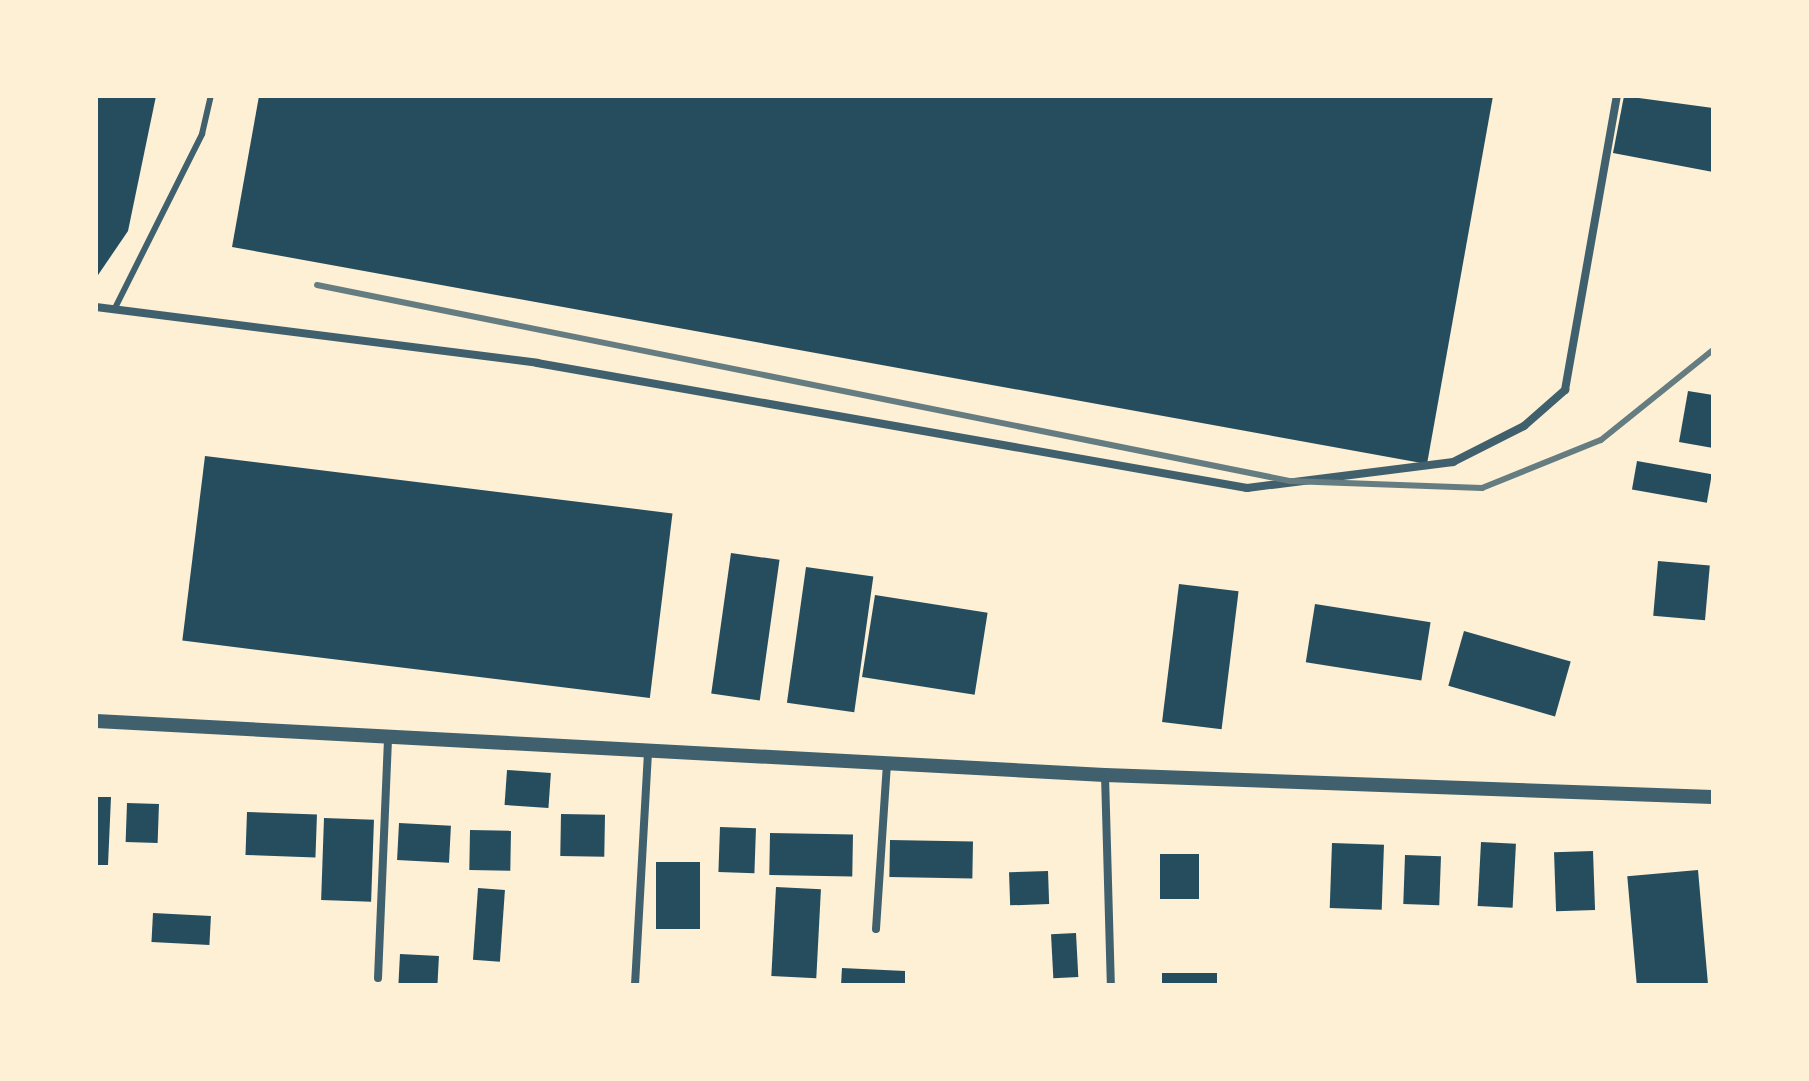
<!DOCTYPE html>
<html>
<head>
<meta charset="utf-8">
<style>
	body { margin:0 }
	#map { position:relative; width:1809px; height:1081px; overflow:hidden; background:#fdf0d5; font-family:"Alegreya Sans",sans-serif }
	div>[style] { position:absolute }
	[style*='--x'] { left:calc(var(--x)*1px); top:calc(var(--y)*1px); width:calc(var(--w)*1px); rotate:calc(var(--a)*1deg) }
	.building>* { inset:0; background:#264d5e; transform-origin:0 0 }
	.service>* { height:6px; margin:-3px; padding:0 3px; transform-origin:3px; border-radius:3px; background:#3f606c }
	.minor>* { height:8px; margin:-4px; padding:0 4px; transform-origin:4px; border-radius:4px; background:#3f606c }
	.tertiary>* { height:14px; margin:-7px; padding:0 7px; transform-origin:7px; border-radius:7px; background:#3f606c }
	.rail>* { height:6px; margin:-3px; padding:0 3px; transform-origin:3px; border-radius:3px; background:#657d81 }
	span { translate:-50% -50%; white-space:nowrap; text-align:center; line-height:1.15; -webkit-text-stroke:8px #fdf0d5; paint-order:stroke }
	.frame { position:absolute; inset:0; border:98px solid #fdf0d5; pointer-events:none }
</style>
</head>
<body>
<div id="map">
	<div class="building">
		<i style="clip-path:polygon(96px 96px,156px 96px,128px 231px,96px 278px)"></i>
		<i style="clip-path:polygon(259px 96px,1493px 96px,1427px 464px,232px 247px)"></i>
		<i style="clip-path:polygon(1624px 96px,1713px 108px,1713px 172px,1613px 153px)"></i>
		<i style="clip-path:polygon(1688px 391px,1713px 395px,1713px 448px,1679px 442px)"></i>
		<i style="left:205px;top:456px;width:471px;height:186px;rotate:7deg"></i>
		<i style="left:1637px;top:461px;width:76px;height:29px;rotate:10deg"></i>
		<i style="left:731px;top:553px;width:49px;height:142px;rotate:8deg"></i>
		<i style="left:1658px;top:561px;width:52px;height:55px;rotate:5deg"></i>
		<i style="left:806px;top:567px;width:68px;height:137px;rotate:8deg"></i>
		<i style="left:1179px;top:584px;width:60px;height:139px;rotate:7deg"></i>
		<i style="left:875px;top:595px;width:114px;height:83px;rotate:9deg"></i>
		<i style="left:1315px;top:604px;width:117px;height:59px;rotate:9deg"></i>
		<i style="left:1464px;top:631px;width:111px;height:57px;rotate:16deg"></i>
		<i style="left:507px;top:770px;width:44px;height:35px;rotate:4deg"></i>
		<i style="clip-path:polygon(96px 797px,111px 797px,108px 865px,96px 865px)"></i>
		<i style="left:127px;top:803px;width:32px;height:39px;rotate:2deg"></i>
		<i style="left:247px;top:812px;width:70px;height:43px;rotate:2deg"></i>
		<i style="left:561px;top:814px;width:44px;height:42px;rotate:1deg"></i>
		<i style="left:324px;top:818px;width:50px;height:82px;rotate:2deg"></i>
		<i style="left:399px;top:823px;width:52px;height:37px;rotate:3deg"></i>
		<i style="left:720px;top:827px;width:36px;height:45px;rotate:2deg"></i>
		<i style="left:470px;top:830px;width:41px;height:40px;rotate:1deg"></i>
		<i style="left:770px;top:833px;width:83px;height:42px;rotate:1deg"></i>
		<i style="left:890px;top:840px;width:83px;height:37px;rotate:1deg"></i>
		<i style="left:1481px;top:842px;width:35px;height:64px;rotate:3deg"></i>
		<i style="left:1332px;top:843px;width:52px;height:65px;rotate:2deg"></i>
		<i style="left:1593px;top:851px;width:59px;height:39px;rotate:88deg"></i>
		<i style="left:1199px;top:854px;width:45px;height:39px;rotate:90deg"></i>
		<i style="left:1405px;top:855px;width:36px;height:49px;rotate:2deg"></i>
		<i style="left:656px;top:862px;width:44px;height:67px"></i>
		<i style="left:1698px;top:870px;width:115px;height:71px;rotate:85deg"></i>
		<i style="left:1048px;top:871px;width:33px;height:39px;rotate:88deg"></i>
		<i style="left:776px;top:887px;width:45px;height:89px;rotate:3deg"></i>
		<i style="left:478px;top:888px;width:27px;height:72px;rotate:4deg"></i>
		<i style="left:153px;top:913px;width:58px;height:29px;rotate:3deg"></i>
		<i style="left:1076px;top:933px;width:44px;height:25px;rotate:87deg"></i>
		<i style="left:400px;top:954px;width:39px;height:31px;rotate:3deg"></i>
		<i style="clip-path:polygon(842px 968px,905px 971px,905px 985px,841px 985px)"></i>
		<i style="left:1217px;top:973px;width:12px;height:55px;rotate:90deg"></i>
	</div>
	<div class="service">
		<i style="--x:114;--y:310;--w:197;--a:-63.4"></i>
		<i style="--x:202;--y:134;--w:39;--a:-77"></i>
	</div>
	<div class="minor">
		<i style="--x:96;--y:307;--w:445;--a:7.2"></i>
		<i style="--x:537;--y:363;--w:721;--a:9.98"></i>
		<i style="--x:1247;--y:488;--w:208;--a:-7.2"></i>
		<i style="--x:1453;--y:462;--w:80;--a:-26.9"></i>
		<i style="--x:1524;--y:426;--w:55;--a:-41.3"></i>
		<i style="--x:1565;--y:390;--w:299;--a:-80"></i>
		<i style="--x:1105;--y:775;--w:210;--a:88.4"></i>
		<i style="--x:876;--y:929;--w:166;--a:-86.2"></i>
		<i style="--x:378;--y:978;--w:243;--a:-87.6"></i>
		<i style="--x:635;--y:985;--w:235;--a:-86.8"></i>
	</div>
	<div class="tertiary">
		<i style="--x:96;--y:721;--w:1010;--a:3.06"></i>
		<i style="--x:1105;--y:775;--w:608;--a:2.07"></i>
	</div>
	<div class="rail">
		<i style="--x:317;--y:285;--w:993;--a:11.39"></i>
		<i style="--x:1290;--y:481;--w:192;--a:2.1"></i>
		<i style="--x:1482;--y:488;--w:128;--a:-22"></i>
		<i style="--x:1601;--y:440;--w:144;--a:-38.8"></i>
	</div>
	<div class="frame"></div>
</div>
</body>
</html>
